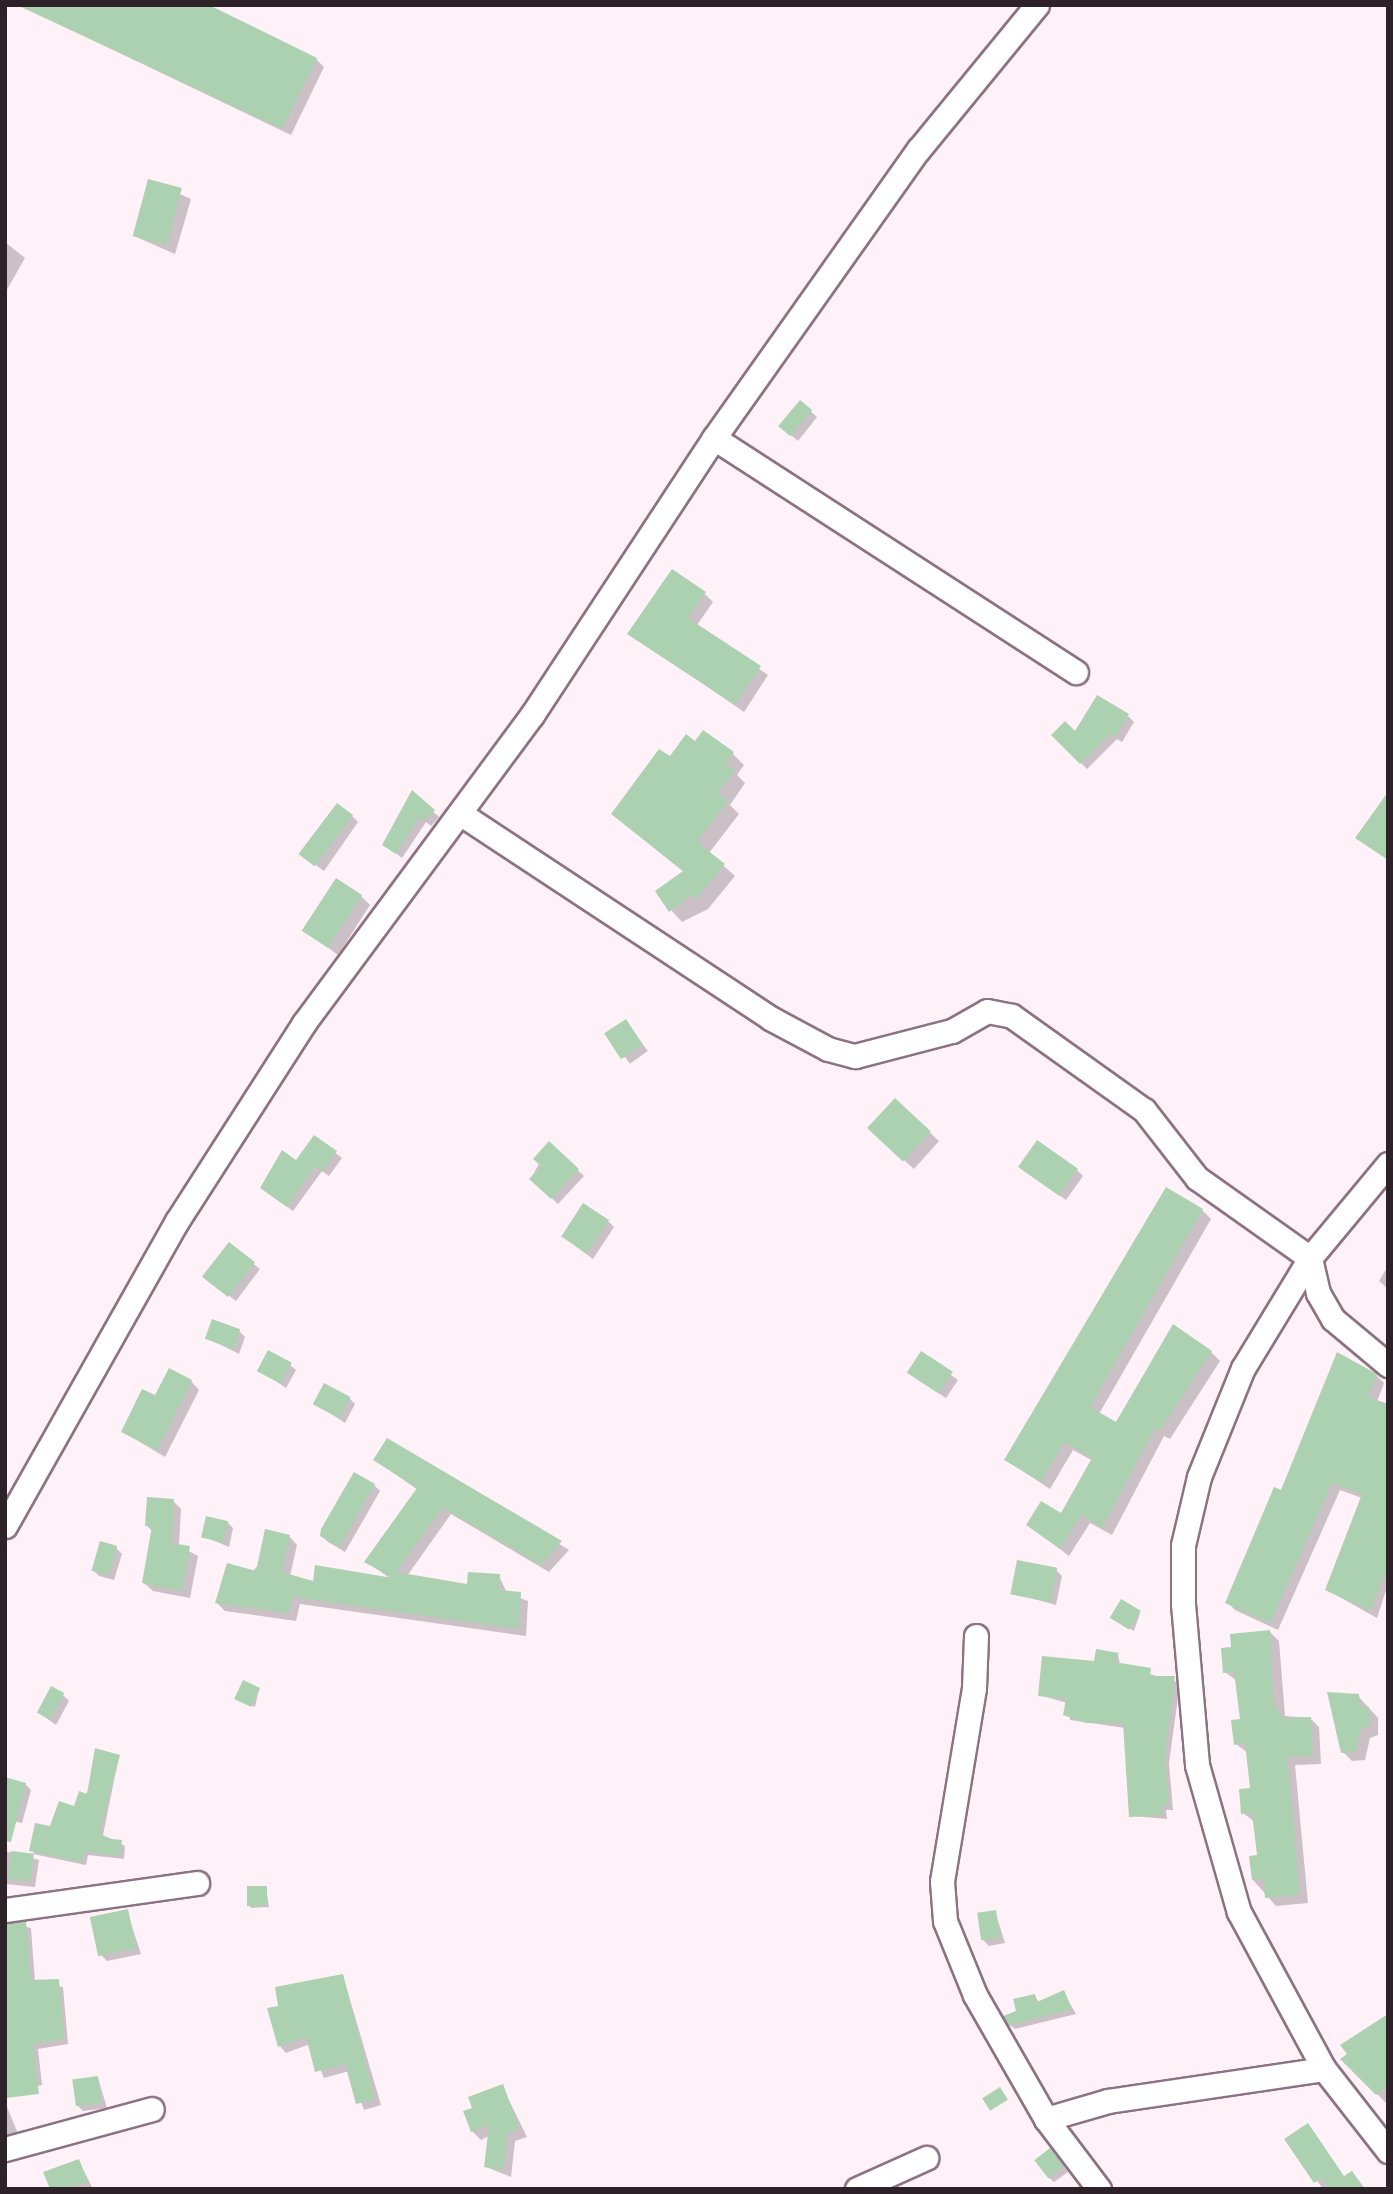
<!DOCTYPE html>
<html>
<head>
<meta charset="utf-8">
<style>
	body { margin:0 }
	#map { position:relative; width:1393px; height:2194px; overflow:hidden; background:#fef1f8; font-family:"Archivo Narrow",sans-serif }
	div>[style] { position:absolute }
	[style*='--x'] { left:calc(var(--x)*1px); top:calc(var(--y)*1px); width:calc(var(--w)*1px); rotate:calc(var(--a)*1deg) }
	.shadow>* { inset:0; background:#0003; transform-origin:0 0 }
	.building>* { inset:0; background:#acd1b0; transform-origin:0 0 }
	.roads { filter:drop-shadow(2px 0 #8d7281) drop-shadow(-2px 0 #8d7281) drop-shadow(0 2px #8d7281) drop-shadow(0 -2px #8d7281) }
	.minor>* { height:23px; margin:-11.5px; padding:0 11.5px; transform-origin:11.5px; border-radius:11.5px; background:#fff }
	span { translate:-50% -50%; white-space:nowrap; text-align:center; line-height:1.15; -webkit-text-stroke:6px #fff; paint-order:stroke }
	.frame { position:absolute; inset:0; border:7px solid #2d2228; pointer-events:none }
</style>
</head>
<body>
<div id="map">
	<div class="shadow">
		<i style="clip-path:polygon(30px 10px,316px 59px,324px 67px,291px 135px)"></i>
		<i style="clip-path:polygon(150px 181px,191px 199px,175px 254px,134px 236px)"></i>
		<i style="clip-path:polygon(5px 242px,25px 258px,5px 293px)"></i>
		<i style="clip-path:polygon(800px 402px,817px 417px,798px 441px,787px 432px)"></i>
		<i style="clip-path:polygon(705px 594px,713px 602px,697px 625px,768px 675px,744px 712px,630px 633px)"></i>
		<i style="clip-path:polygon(1128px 716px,1134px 722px,1122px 742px,1117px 739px,1087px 769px,1054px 735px,1076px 734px)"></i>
		<i style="clip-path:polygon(695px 744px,733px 754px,744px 765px,737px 775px,745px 783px,730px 805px,739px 814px,709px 853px,735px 876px,708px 909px,682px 922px,671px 910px,684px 872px,613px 814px)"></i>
		<i style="clip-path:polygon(413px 793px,439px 817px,431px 826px,426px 822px,402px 858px,385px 845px)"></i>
		<i style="clip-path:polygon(352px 816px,358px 822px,324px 871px,303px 856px)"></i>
		<i style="clip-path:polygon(361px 896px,370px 905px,338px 955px,304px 930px)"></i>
		<i style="left:626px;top:1021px;width:37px;height:22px;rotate:54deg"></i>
		<i style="clip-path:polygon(896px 1101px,939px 1141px,914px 1169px,879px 1138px)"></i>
		<i style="clip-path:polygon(315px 1137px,342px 1158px,329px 1176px,322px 1171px,293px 1211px,262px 1188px,297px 1162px)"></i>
		<i style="clip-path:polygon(549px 1144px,584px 1176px,558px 1204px,531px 1179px)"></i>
		<i style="clip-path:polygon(1077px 1170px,1083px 1176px,1066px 1200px,1026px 1172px)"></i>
		<i style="clip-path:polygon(1202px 1210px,1211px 1219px,1099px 1414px,1117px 1425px,1211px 1352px,1220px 1361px,1170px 1439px,1164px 1436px,1112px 1535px,1090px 1523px,1069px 1556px,1028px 1524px,1062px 1515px,1093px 1461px,1073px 1450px,1050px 1489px,1006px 1460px)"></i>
		<i style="clip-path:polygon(608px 1221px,614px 1227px,593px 1259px,563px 1237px)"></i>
		<i style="clip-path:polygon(229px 1245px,260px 1269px,236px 1301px,211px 1282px)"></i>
		<i style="clip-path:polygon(1388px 1266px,1388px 1289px,1379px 1281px)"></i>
		<i style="clip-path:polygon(239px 1331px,245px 1337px,239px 1354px,207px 1338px)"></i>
		<i style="clip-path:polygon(922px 1354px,958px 1380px,946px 1398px,915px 1378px)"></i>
		<i style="clip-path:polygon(290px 1365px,296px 1370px,286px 1388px,261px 1371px)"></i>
		<i style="clip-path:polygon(1376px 1375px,1384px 1383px,1377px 1402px,1388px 1406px,1388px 1584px,1377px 1618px,1327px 1590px,1362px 1498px,1340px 1490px,1278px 1630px,1235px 1610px,1227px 1602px,1282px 1492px)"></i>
		<i style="clip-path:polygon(191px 1381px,199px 1390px,165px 1457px,123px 1432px,156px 1398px)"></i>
		<i style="clip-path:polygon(349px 1398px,355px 1404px,345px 1423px,315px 1403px)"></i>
		<i style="clip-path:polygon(388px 1440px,569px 1550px,549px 1572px,451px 1514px,407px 1576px,469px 1586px,499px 1576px,507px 1593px,528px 1601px,526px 1636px,300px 1604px,296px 1621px,225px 1611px,217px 1603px,290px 1537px,297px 1545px,290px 1576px,314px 1583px,391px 1579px,367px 1562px,418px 1490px,375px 1460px)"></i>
		<i style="clip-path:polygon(374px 1485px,380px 1491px,345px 1552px,328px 1542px,322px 1536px)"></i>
		<i style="clip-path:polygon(173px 1501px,181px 1509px,179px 1546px,198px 1556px,190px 1598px,153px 1591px,144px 1583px,153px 1532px,146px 1525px)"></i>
		<i style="clip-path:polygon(227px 1522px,233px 1528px,229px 1547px,203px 1536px)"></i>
		<i style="clip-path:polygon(116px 1548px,122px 1554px,114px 1580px,99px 1576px,93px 1570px)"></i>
		<i style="clip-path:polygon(1056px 1570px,1062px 1576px,1056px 1605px,1012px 1593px)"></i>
		<i style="clip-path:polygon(1140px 1613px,1134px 1631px,1114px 1619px)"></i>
		<i style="clip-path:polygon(1270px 1632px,1279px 1641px,1285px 1716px,1310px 1718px,1319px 1727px,1321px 1764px,1295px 1765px,1308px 1903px,1276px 1906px,1253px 1880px,1259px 1856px,1255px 1822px,1243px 1813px,1252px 1789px,1248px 1753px,1236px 1744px,1242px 1720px,1237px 1681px,1225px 1672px,1233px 1649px)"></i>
		<i style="clip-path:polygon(1118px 1654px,1120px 1665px,1180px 1683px,1169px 1763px,1173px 1810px,1166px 1810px,1167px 1819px,1131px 1816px,1125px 1728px,1070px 1720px,1067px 1703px,1039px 1695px)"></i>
		<i style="clip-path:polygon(259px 1689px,255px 1707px,240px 1701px)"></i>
		<i style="clip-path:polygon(63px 1695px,69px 1701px,56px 1725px,39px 1713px)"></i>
		<i style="clip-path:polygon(1358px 1696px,1378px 1718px,1378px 1735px,1370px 1738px,1365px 1760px,1352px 1761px,1343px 1752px)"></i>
		<i style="clip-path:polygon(119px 1756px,103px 1835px,125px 1846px,124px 1859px,88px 1855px,86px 1865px,33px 1854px)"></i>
		<i style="clip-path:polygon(25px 1784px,31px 1790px,22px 1823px,5px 1819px)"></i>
		<i style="clip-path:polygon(5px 1851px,39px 1860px,35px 1887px,5px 1884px)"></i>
		<i style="clip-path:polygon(266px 1888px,269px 1907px,251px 1908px,249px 1905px)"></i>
		<i style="clip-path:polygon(127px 1911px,141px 1954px,107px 1961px,101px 1955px)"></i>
		<i style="clip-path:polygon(995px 1911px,1005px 1943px,989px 1946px,983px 1940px)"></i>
		<i style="clip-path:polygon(5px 1923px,31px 1928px,35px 1982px,63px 1987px,68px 2044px,38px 2049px,42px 2085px,5px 2094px)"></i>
		<i style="clip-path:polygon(343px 1976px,381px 2105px,364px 2110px,349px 2071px,324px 2078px,310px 2044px,286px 2053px,280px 2046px)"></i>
		<i style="clip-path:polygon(1063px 1992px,1076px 2014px,1015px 2029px,1010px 2025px,1034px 1995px,1039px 2002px)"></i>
		<i style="clip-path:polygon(1388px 2016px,1388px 2102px,1386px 2103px,1343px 2059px)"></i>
		<i style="clip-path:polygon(98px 2078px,107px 2108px,83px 2111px,77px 2105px)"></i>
		<i style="clip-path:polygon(502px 2086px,527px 2137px,515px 2141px,511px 2177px,486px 2167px,489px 2136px,481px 2140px,472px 2131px,474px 2109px)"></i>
		<i style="clip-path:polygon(5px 2102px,19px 2136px,5px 2143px)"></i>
		<i style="clip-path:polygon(1287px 2140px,1345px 2178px,1365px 2189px,1323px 2189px)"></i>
		<i style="clip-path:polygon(1056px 2156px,1068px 2172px,1054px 2182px,1048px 2177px)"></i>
		<i style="clip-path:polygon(79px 2161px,93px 2189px,52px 2189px,46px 2173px)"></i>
	</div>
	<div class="building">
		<i style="clip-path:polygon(17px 5px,209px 5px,317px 58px,282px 129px)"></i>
		<i style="left:148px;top:179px;width:35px;height:59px;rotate:15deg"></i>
		<i style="left:800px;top:400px;width:16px;height:34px;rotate:40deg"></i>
		<i style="clip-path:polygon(672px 569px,706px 592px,688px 618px,761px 666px,735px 705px,627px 634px)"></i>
		<i style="clip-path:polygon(1097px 695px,1129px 714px,1116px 737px,1110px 734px,1080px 764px,1051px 735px,1065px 721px,1075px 731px)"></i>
		<i style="clip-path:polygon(703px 730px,734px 752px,725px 764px,735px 770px,718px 793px,728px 801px,697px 842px,725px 864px,696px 899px,691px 895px,669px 912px,655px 891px,683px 871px,611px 814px,659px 749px,670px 756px,686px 734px,695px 741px)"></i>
		<i style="clip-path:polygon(412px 790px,435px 810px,424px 821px,419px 817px,396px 854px,382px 845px)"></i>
		<i style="clip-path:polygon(1388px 792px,1388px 860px,1355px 838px)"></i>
		<i style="left:337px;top:803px;width:20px;height:64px;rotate:37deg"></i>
		<i style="left:336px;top:878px;width:31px;height:63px;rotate:33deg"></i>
		<i style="left:626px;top:1019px;width:31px;height:26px;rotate:57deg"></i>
		<i style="left:895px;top:1098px;width:49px;height:41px;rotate:43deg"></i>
		<i style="clip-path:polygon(314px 1135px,337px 1151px,322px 1172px,315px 1166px,287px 1207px,260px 1188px,282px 1150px,296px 1160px)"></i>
		<i style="left:1037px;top:1140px;width:50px;height:33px;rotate:35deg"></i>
		<i style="clip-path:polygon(549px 1141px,579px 1169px,551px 1199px,529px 1179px,541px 1166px,533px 1159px)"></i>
		<i style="clip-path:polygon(1166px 1187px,1203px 1209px,1090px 1407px,1116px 1422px,1173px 1324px,1212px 1351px,1160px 1431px,1155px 1428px,1102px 1528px,1081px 1515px,1060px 1549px,1026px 1525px,1041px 1501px,1061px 1513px,1092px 1458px,1064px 1442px,1041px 1482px,1004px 1460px)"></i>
		<i style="left:583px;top:1203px;width:31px;height:40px;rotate:33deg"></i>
		<i style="left:229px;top:1242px;width:33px;height:44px;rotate:38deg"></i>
		<i style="left:212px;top:1319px;width:30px;height:21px;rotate:20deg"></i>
		<i style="left:268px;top:1350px;width:27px;height:24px;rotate:28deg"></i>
		<i style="left:921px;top:1351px;width:38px;height:26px;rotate:33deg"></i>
		<i style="clip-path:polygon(1337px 1352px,1377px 1374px,1368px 1397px,1388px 1404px,1388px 1566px,1370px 1611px,1325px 1590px,1362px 1494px,1332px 1483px,1270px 1623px,1225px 1603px,1274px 1487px,1281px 1490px)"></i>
		<i style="clip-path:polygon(169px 1368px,192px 1380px,157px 1450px,121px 1432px,142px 1389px,155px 1395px)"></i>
		<i style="left:324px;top:1383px;width:30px;height:24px;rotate:28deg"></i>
		<i style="clip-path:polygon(387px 1438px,562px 1541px,541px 1565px,443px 1508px,396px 1572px,467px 1584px,468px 1572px,500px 1574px,499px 1590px,521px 1592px,519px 1629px,293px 1597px,288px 1613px,215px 1603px,227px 1563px,256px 1571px,265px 1529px,290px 1535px,282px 1572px,313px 1581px,315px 1565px,393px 1578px,364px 1562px,417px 1488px,373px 1460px)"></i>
		<i style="clip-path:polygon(354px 1472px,375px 1484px,339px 1547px,320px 1536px,321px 1529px)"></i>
		<i style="clip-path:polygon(147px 1497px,174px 1499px,171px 1543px,190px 1546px,182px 1591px,142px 1583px,152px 1526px,145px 1526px)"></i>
		<i style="left:206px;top:1516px;width:23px;height:22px;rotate:13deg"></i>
		<i style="left:100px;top:1541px;width:18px;height:31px;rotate:16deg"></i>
		<i style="left:1017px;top:1560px;width:41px;height:35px;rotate:11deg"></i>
		<i style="left:1121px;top:1599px;width:23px;height:22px;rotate:31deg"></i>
		<i style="clip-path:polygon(1270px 1630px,1273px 1701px,1283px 1718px,1311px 1717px,1313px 1756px,1287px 1757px,1300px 1894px,1265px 1898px,1263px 1879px,1252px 1880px,1249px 1856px,1257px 1855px,1252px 1813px,1241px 1814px,1239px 1789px,1250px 1788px,1245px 1743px,1234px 1745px,1231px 1720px,1240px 1719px,1234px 1672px,1223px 1673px,1221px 1648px,1231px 1647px,1230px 1634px)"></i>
		<i style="clip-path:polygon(1096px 1649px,1119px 1653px,1114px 1662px,1151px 1668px,1150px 1676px,1175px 1676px,1165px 1756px,1169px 1805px,1162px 1806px,1163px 1815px,1129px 1817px,1123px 1723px,1086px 1723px,1063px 1715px,1066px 1699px,1038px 1696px,1042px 1656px,1094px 1661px)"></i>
		<i style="left:243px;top:1680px;width:19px;height:21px;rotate:25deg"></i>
		<i style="left:51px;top:1686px;width:15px;height:30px;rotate:28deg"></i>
		<i style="clip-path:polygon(1327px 1692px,1359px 1694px,1360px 1705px,1369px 1707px,1370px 1726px,1361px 1729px,1356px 1752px,1341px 1753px)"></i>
		<i style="clip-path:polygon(95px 1748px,120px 1755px,100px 1830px,104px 1838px,122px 1840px,120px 1856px,84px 1852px,82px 1862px,29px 1851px,35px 1823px,50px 1826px,59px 1801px,74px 1806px,79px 1791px,87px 1794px)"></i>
		<i style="clip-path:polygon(5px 1777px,26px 1783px,11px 1842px,5px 1841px)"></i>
		<i style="left:11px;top:1851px;width:23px;height:28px;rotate:7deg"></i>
		<i style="left:247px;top:1886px;width:20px;height:20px"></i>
		<i style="left:128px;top:1909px;width:40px;height:39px;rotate:78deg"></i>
		<i style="left:996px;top:1910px;width:28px;height:19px;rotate:82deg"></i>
		<i style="clip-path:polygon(26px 1921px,31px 1980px,59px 1979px,64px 2039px,33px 2044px,39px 2094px,5px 2098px,5px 1924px)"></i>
		<i style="clip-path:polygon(343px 1974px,375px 2099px,356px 2104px,345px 2064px,315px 2072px,306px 2037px,278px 2047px,267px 2008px,278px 2006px,275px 1987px)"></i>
		<i style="clip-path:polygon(1064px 1990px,1072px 2009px,1009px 2026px,1003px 2016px,1016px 2011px,1013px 1999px,1035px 1994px,1037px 2002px)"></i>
		<i style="clip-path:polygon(1388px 2014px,1388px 2087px,1376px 2095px,1340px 2059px,1347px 2054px,1340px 2045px)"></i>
		<i style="left:98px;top:2076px;width:27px;height:26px;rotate:82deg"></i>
		<i style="clip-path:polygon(503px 2084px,519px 2128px,507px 2133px,503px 2170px,484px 2167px,489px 2125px,471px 2132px,463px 2111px,472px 2108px,468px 2097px)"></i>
		<i style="left:1000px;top:2087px;width:15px;height:21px;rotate:58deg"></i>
		<i style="clip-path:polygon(1308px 2123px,1344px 2176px,1352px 2171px,1365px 2189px,1326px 2189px,1324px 2177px,1314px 2183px,1284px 2139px)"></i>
		<i style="left:1050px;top:2148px;width:23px;height:20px;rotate:52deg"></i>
		<i style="clip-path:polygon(79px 2159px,88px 2183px,50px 2189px,43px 2172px)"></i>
	</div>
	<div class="roads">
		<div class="minor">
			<i style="--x:714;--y:438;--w:431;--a:32.9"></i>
			<i style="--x:461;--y:814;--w:370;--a:33.4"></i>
			<i style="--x:770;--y:1018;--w:66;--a:28.1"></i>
			<i style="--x:828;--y:1049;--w:28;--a:15"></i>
			<i style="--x:855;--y:1056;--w:100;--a:-14.5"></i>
			<i style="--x:952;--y:1031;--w:40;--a:-29.7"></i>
			<i style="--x:987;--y:1011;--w:25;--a:11"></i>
			<i style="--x:1012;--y:1016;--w:162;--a:35.5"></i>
			<i style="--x:1144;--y:1110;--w:86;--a:52.1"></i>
			<i style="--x:1197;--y:1178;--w:138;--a:35.3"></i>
			<i style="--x:1310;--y:1258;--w:36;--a:77"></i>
			<i style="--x:1318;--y:1293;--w:30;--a:60"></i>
			<i style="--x:1333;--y:1319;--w:72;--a:39.9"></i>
			<i style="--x:1388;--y:1164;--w:122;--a:129.7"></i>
			<i style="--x:1310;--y:1258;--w:129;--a:121.3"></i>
			<i style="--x:1243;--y:1368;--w:118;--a:112"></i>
			<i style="--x:1199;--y:1477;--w:70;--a:103.2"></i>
			<i style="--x:1183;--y:1545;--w:59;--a:90"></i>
			<i style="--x:1183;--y:1604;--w:162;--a:85"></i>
			<i style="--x:1197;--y:1765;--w:153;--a:74.1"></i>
			<i style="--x:1239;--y:1912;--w:179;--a:61.6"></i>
			<i style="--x:1324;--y:2069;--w:104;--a:52"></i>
			<i style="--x:5;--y:1526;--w:350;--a:-60.6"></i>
			<i style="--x:177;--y:1221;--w:235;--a:-57.3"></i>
			<i style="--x:304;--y:1023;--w:383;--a:-53.5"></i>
			<i style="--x:532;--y:715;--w:331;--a:-56.7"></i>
			<i style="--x:714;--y:438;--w:354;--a:-54.7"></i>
			<i style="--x:919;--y:149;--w:186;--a:-50.7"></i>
			<i style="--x:976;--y:1636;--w:52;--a:92.2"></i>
			<i style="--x:974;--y:1688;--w:196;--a:99.4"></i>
			<i style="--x:942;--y:1881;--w:40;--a:85.7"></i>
			<i style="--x:945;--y:1921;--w:80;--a:67.9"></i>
			<i style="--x:975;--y:1995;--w:143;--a:60.2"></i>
			<i style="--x:1046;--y:2119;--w:88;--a:52.9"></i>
			<i style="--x:5;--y:1910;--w:194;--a:-8"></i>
			<i style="--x:1046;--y:2119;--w:65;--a:-16.2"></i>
			<i style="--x:1108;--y:2101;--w:218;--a:-8.4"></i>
			<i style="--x:5;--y:2149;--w:152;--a:-15.2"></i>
			<i style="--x:857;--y:2189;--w:76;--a:-24.2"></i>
		</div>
	</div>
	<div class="frame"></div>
</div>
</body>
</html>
